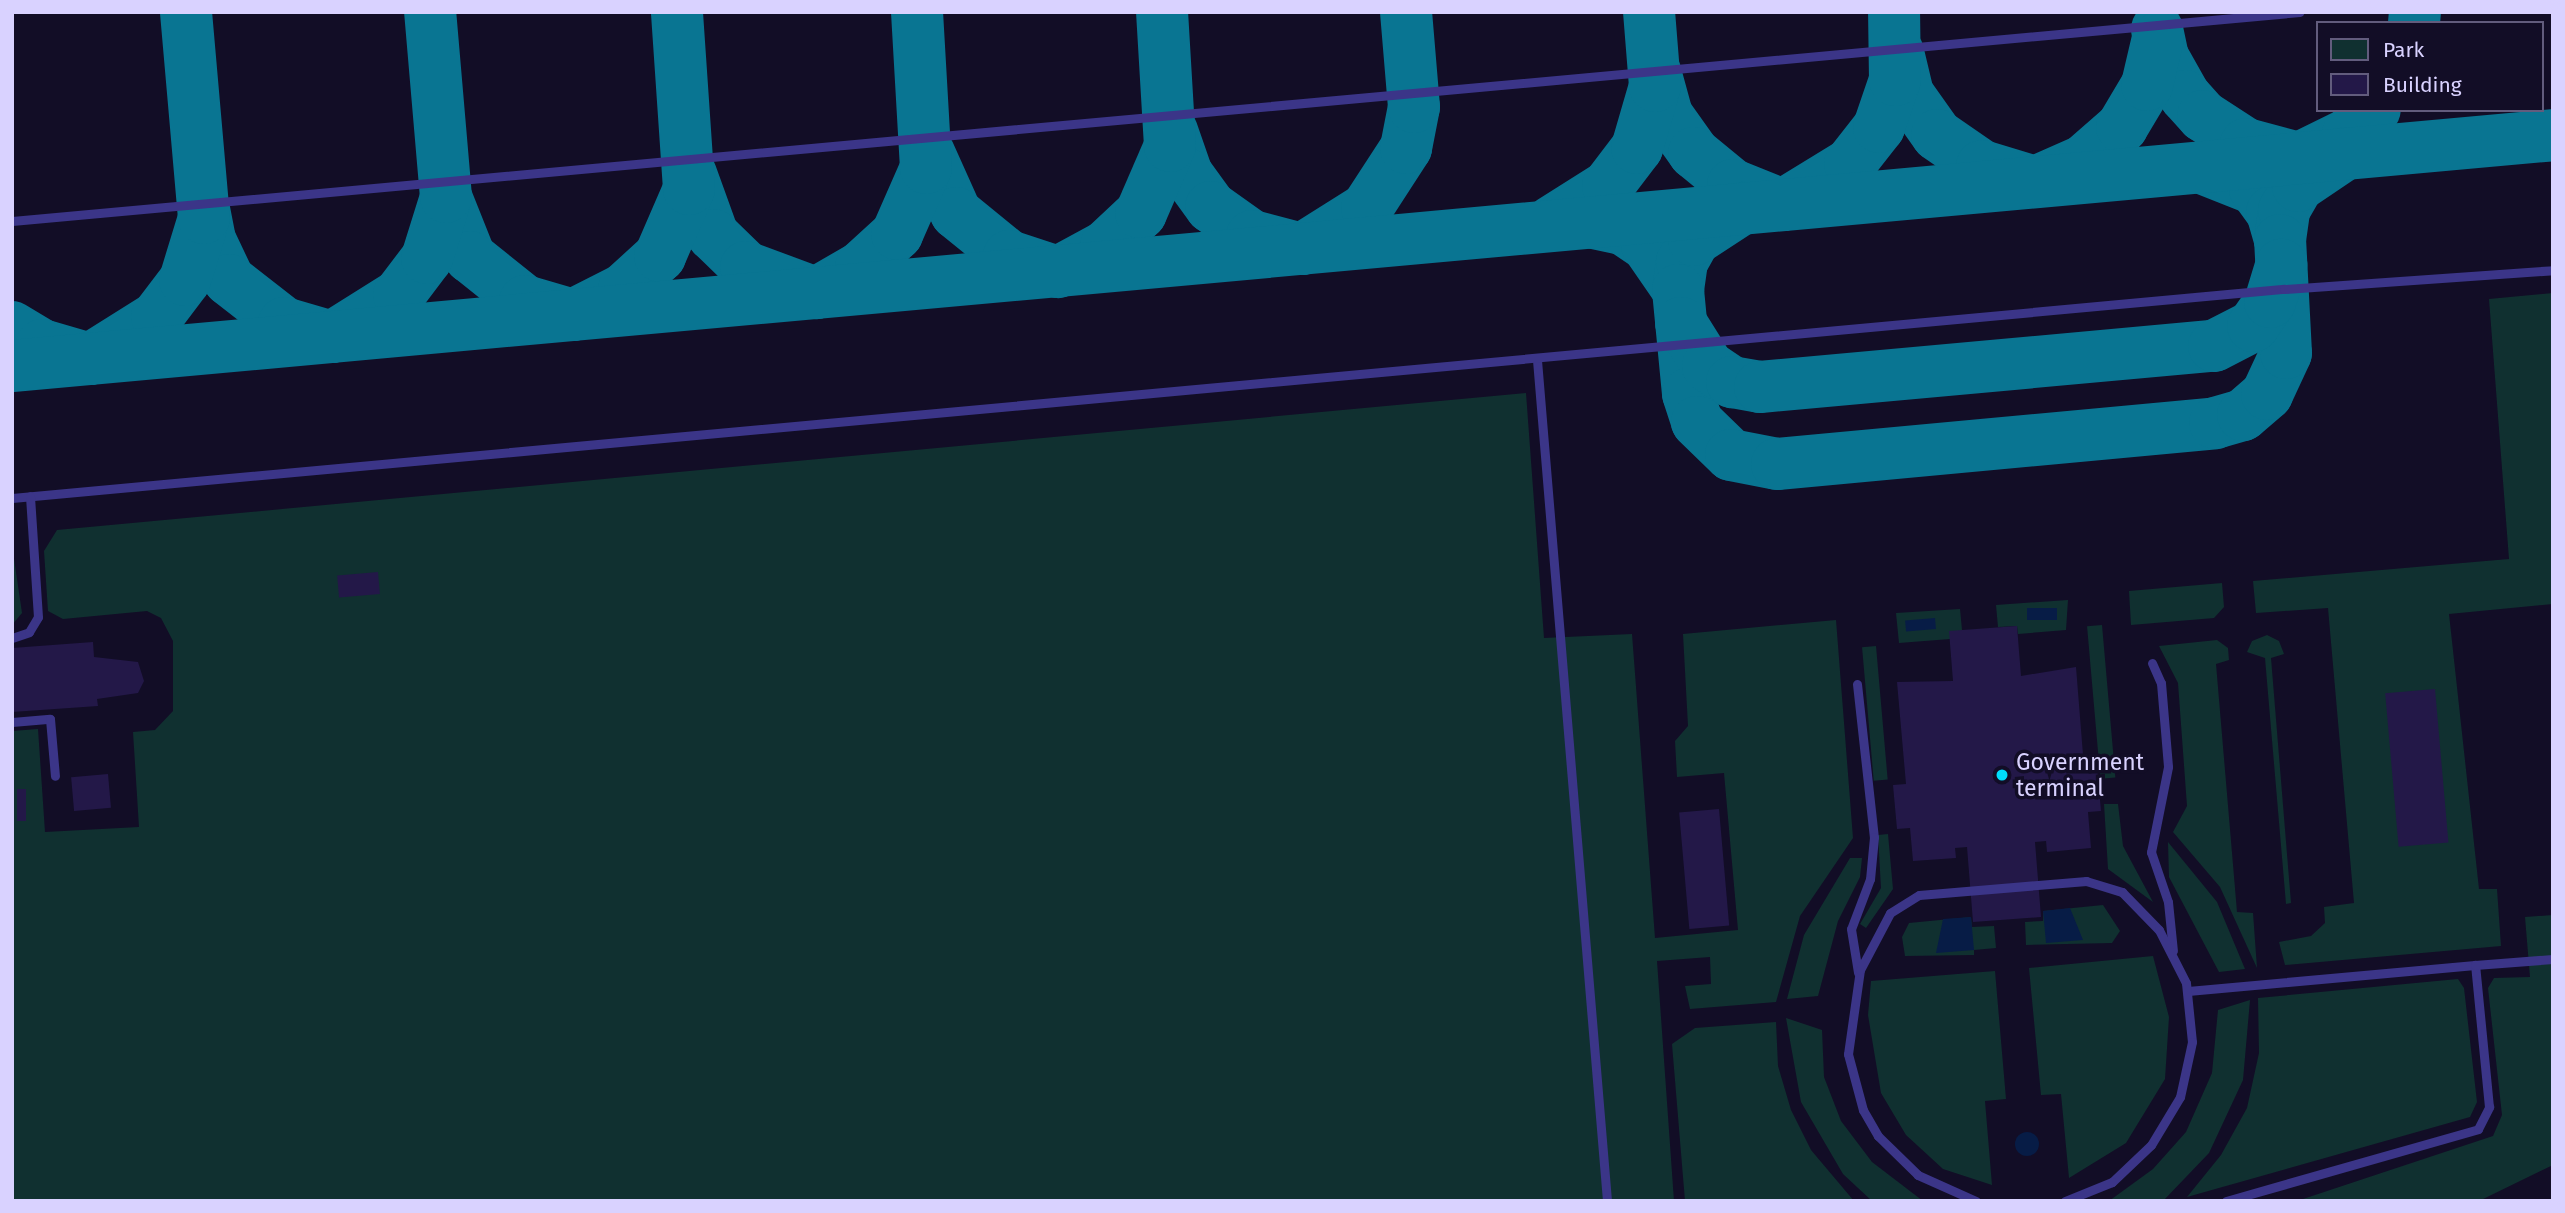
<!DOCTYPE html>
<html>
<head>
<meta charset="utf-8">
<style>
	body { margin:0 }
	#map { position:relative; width:2565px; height:1213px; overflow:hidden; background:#120d26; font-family:"Fira Sans",sans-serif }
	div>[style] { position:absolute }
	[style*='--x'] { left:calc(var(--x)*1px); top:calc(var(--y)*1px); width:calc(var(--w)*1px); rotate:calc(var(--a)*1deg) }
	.green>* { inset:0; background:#103030; transform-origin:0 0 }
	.water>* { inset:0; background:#071c46; transform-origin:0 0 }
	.round { border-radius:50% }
	.taxiway>* { height:52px; margin:-26px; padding:0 26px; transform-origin:26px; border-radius:26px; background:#097592 }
	.building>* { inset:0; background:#231848; transform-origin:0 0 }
	.lane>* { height:9px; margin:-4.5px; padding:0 4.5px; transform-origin:4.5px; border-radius:4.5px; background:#3b3588 }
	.dots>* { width:19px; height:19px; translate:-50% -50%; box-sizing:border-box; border:4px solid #120d26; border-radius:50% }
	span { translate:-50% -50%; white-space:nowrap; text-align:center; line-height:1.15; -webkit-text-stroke:7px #120d26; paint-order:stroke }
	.poi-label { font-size:23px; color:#d9d2ff }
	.left { translate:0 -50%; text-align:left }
	.frame { position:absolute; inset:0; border:14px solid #d9d2ff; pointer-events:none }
	.legend { position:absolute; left:2316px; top:21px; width:228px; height:91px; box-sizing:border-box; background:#120d26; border:2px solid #625c7d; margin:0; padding:9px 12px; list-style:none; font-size:21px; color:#d9d2ff }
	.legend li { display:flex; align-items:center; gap:14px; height:35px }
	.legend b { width:35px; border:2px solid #625c7d }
</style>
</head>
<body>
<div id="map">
	<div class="green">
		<i style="clip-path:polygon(2553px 293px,2553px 604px,2449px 614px,2479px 889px,2497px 889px,2501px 946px,2285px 965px,2279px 942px,2311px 936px,2325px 923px,2324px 907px,2354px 903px,2328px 608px,2256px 613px,2253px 581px,2509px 559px,2489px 299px)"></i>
		<i style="clip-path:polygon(1526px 393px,1544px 638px,1632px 634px,1655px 938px,1738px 930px,1724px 773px,1677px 777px,1675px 741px,1688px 726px,1683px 634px,1836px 620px,1853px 838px,1800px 916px,1776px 1002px,1690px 1009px,1685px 986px,1711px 984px,1710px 957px,1657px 961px,1674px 1201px,12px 1201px,12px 731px,38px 729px,45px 832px,139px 827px,133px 732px,155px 730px,173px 711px,173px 641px,161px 618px,147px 611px,63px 619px,48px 611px,44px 551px,57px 530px)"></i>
		<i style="clip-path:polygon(12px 545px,22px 613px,12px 625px)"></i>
		<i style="clip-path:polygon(2222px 583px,2224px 607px,2214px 618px,2131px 625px,2129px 591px)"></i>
		<i style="clip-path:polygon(2068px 600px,2066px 630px,2018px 634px,2017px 626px,1998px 627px,1996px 605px)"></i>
		<i style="clip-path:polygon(1960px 609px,1962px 630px,1950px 639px,1899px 643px,1896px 613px)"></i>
		<i style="left:2102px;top:625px;width:153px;height:15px;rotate:85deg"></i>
		<i style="clip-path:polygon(2267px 635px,2279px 641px,2284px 654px,2271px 658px,2291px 903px,2286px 904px,2265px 658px,2247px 652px,2252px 641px)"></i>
		<i style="clip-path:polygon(2217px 640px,2228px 648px,2229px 660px,2216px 664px,2237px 912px,2253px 913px,2257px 968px,2220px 887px,2173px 832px,2187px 806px,2178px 683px,2159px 646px)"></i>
		<i style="left:1876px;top:646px;width:134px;height:14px;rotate:85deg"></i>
		<i style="clip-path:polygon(2104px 804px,2118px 804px,2123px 846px,2153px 902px,2108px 869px)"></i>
		<i style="clip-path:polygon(1888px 834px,1893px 889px,1866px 928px,1860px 924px,1881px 888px,1878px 835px)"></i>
		<i style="clip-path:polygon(2168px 842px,2217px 902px,2245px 969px,2219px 972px,2169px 877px)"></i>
		<i style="clip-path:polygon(1850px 858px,1862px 858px,1860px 877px,1838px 921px,1818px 996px,1787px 999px,1804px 935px)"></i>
		<i style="clip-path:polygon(2103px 905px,2120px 931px,2112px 943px,2026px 945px,2025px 922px,2043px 921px,2043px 911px)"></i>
		<i style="clip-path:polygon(2553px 915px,2553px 1165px,2479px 1201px,2297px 1201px,2493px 1136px,2502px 1115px,2488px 988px,2494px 978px,2530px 977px,2525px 917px)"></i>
		<i style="clip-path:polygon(1971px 917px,1972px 927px,1994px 926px,1996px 948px,1974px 950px,1974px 955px,1905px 956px,1902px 937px,1909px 923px)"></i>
		<i style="clip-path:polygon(2153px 956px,2169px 1017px,2165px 1079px,2126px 1143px,2069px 1178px,2061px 1094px,2041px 1095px,2029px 968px)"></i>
		<i style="clip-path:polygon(1995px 971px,2006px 1099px,1985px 1101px,1992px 1185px,1943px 1169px,1906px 1135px,1881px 1093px,1868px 1015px,1871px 981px)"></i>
		<i style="clip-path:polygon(2458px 979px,2464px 988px,2477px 1102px,2470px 1117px,2187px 1197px,2221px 1155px,2247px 1108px,2259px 1053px,2258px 998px)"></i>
		<i style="clip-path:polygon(2250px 1000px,2243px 1080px,2209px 1153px,2163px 1201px,2109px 1201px,2153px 1169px,2186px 1132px,2212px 1073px,2218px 1010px)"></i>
		<i style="clip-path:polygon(1786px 1018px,1822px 1030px,1824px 1077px,1841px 1121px,1872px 1162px,1923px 1201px,1872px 1201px,1843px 1174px,1801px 1102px)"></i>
		<i style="clip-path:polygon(1776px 1022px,1778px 1066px,1791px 1110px,1811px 1150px,1854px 1201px,1685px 1201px,1672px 1044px,1695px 1028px)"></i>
	</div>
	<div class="water">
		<i style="left:2057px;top:608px;width:12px;height:30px;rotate:90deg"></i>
		<i style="left:1935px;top:618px;width:11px;height:30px;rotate:85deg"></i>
		<i style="clip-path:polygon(2070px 908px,2083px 940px,2046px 943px,2043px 911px)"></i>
		<i style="clip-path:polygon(1971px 917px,1974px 950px,1936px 953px,1943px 919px)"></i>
		<i class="round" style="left:2015px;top:1132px;width:24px;height:24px"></i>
	</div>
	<div class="taxiway">
		<i style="--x:2414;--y:23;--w:11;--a:-85"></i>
		<i style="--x:2157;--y:29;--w:29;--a:78"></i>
		<i style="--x:2163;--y:57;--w:45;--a:60.6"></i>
		<i style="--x:2185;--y:96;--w:27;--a:48"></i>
		<i style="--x:2203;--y:116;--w:51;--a:33.1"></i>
		<i style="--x:2246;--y:144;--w:55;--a:14.8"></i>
		<i style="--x:2299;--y:158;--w:55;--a:-26.1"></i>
		<i style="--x:2348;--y:134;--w:36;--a:-42"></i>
		<i style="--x:1898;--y:52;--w:43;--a:76.6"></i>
		<i style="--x:1908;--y:94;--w:50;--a:54.7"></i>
		<i style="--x:1937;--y:135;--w:55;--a:34.6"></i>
		<i style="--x:1982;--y:166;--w:55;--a:16.8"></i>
		<i style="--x:2035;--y:182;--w:52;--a:-23.6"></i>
		<i style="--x:2083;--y:161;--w:52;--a:-41.1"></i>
		<i style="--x:2122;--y:127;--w:49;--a:-59.2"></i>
		<i style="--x:2147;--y:85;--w:48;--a:-76.8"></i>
		<i style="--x:1655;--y:71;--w:46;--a:74.7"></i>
		<i style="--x:1667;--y:115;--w:47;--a:54.6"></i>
		<i style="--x:1694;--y:153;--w:50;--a:39.4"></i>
		<i style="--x:1733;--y:185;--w:54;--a:21.8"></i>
		<i style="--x:1783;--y:205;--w:79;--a:-31.5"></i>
		<i style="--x:1850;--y:164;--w:47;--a:-51.9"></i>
		<i style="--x:1879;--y:127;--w:50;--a:-71.2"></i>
		<i style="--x:1895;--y:80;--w:68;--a:-90.8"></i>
		<i style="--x:1172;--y:131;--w:46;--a:70.8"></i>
		<i style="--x:1187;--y:174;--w:41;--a:54"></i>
		<i style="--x:1211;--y:207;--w:50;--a:35.3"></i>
		<i style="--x:1252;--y:236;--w:52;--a:14.6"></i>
		<i style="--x:1302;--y:249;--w:77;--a:-32.2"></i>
		<i style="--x:1367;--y:208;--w:72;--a:-57"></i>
		<i style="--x:1406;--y:148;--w:42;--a:-79"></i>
		<i style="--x:1414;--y:107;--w:95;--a:-94.8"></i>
		<i style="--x:929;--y:153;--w:66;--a:65.8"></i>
		<i style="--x:956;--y:213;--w:68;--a:39.1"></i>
		<i style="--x:1009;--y:256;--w:52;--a:18.1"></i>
		<i style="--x:1058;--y:272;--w:55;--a:-28.4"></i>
		<i style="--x:1106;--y:246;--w:48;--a:-43.3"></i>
		<i style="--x:1141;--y:213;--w:73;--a:-66.6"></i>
		<i style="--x:1170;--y:146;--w:134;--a:-93.4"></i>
		<i style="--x:2202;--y:168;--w:57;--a:21.6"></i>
		<i style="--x:2255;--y:189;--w:29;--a:54"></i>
		<i style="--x:2272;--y:212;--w:29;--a:74"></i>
		<i style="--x:2280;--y:240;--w:30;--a:-82"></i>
		<i style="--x:2284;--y:210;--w:28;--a:-60"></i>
		<i style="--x:2298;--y:186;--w:59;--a:-34"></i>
		<i style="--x:691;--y:174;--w:65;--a:70.2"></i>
		<i style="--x:713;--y:235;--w:46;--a:44.1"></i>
		<i style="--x:746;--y:267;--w:75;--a:20.4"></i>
		<i style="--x:816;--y:293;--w:52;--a:-30"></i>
		<i style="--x:861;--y:267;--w:49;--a:-42.5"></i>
		<i style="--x:897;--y:234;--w:72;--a:-66.3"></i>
		<i style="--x:926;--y:168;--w:156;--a:-93.3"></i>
		<i style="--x:446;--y:197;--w:65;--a:68.2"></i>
		<i style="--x:470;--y:257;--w:70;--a:38.7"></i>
		<i style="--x:525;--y:301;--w:50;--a:16.3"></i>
		<i style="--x:573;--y:315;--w:57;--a:-27"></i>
		<i style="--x:624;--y:289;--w:49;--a:-42.5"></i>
		<i style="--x:660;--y:256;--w:73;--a:-66.6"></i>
		<i style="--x:689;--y:189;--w:177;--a:-93.9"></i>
		<i style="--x:203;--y:204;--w:37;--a:79"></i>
		<i style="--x:210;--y:240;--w:44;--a:64.6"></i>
		<i style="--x:229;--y:280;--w:70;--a:38"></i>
		<i style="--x:284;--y:323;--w:50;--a:16.3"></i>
		<i style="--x:332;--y:337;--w:79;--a:-32.1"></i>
		<i style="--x:399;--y:295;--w:46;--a:-52.9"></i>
		<i style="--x:427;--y:258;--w:64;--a:-72.7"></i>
		<i style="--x:446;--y:197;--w:186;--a:-94.9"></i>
		<i style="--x:1551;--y:222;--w:67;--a:-32.3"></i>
		<i style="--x:1608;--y:186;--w:48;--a:-52.7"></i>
		<i style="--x:1637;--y:148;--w:65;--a:-73.8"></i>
		<i style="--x:1655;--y:86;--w:74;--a:-94.6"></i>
		<i style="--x:1594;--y:223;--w:30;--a:12"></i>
		<i style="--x:1623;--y:229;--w:29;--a:34"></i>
		<i style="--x:1647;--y:245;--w:55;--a:55.4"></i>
		<i style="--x:1678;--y:290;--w:28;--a:-82"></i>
		<i style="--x:1682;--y:262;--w:25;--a:-61"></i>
		<i style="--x:1694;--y:240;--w:59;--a:-33.1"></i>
		<i style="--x:1678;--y:290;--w:104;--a:84.5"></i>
		<i style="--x:1688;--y:394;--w:29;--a:72"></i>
		<i style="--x:1697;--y:422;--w:47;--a:44.1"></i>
		<i style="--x:1731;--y:455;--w:47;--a:11.1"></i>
		<i style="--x:1777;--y:464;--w:440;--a:-5.3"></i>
		<i style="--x:2215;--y:423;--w:29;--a:-16"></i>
		<i style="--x:2243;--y:415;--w:32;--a:-41"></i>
		<i style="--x:2267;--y:394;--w:45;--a:-65.1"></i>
		<i style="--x:2286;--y:353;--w:113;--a:-93"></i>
		<i style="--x:1681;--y:323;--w:51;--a:57.9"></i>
		<i style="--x:1708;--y:366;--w:29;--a:34"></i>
		<i style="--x:1732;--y:382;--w:28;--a:10"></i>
		<i style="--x:1760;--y:387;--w:456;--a:-5.2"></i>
		<i style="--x:2214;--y:346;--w:44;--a:-27.1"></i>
		<i style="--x:2253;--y:326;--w:29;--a:-55"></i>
		<i style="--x:2270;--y:302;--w:39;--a:-73"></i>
		<i style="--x:12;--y:327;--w:35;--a:31"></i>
		<i style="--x:42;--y:345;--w:50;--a:16.3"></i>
		<i style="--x:90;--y:359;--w:79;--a:-32.1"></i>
		<i style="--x:157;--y:317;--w:46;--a:-52.9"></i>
		<i style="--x:185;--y:280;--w:65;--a:-73"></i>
		<i style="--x:204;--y:218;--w:207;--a:-95"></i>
		<i style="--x:12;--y:366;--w:2551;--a:-5.19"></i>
	</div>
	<div class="building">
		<i style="left:378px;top:572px;width:22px;height:41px;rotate:85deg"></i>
		<i style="clip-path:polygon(2017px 626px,2021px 676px,2076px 667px,2084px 767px,2097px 766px,2101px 811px,2088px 812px,2091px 848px,2047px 852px,2046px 841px,2035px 842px,2041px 917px,1973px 922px,1967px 847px,1955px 848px,1956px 858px,1913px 861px,1910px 828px,1897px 829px,1893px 785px,1906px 784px,1897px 682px,1953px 681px,1949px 631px)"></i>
		<i style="clip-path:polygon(93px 642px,94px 657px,138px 662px,144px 681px,138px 693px,97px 699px,98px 706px,12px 712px,12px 648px)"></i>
		<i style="left:2435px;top:689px;width:154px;height:50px;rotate:85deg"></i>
		<i style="left:108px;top:774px;width:34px;height:37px;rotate:85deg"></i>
		<i style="left:17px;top:789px;width:9px;height:32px"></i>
		<i style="left:1719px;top:809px;width:117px;height:40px;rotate:85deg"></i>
	</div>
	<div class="lane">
		<i style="--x:12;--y:221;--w:2297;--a:-5.22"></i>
		<i style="--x:1537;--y:360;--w:844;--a:85.24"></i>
		<i style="--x:12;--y:498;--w:2282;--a:-5.26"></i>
		<i style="--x:2284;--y:289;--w:270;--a:-4"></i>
		<i style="--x:12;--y:638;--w:18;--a:-19"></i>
		<i style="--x:29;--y:632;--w:17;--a:-59"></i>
		<i style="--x:38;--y:617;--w:121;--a:-93.8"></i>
		<i style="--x:2152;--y:663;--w:22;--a:66"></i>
		<i style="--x:2161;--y:683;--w:84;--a:85.2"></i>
		<i style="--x:2168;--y:767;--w:87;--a:101.3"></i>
		<i style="--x:2151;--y:852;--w:53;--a:71.2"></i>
		<i style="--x:2168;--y:902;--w:49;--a:84.2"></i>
		<i style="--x:1857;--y:684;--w:154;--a:83.7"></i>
		<i style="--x:1874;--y:837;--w:42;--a:95.4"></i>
		<i style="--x:1870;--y:879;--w:53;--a:110.8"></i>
		<i style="--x:1851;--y:929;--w:44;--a:80.8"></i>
		<i style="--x:12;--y:722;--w:38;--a:-5"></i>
		<i style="--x:50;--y:719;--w:57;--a:85"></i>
		<i style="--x:2188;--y:991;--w:288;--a:-5.2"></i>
		<i style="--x:1976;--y:1201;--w:64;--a:-155.9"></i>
		<i style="--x:1918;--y:1175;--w:56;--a:-135.7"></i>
		<i style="--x:1878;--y:1136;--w:30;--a:-120"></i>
		<i style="--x:1863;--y:1110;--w:58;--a:-105"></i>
		<i style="--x:1848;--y:1054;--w:85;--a:-81.9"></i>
		<i style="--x:1860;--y:970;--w:64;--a:-62.2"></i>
		<i style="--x:1890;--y:913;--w:34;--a:-32"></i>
		<i style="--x:1919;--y:895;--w:168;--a:-4.8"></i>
		<i style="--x:2086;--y:881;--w:38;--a:17"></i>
		<i style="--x:2122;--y:892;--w:53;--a:45.8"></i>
		<i style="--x:2159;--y:930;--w:59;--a:63"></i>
		<i style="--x:2186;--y:983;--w:59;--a:84.2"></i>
		<i style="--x:2192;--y:1042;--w:56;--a:102.3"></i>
		<i style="--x:2180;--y:1097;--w:56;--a:121.1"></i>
		<i style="--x:2151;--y:1145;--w:54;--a:136.5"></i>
		<i style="--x:2112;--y:1182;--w:51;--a:158"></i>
		<i style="--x:2226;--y:1201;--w:262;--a:-15.9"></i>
		<i style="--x:2478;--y:1129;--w:25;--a:-63"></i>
		<i style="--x:2489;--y:1107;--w:143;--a:-95.6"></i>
		<i style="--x:2475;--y:965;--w:78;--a:-4.4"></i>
	</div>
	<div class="dots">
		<i style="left:2002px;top:775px;background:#00ddfd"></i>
	</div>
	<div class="poi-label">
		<span class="left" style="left:2016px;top:775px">Government<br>terminal</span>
	</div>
	<div class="frame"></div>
	<ul class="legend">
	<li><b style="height:19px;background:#103030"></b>Park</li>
	<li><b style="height:19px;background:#231848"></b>Building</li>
	</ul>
</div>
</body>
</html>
